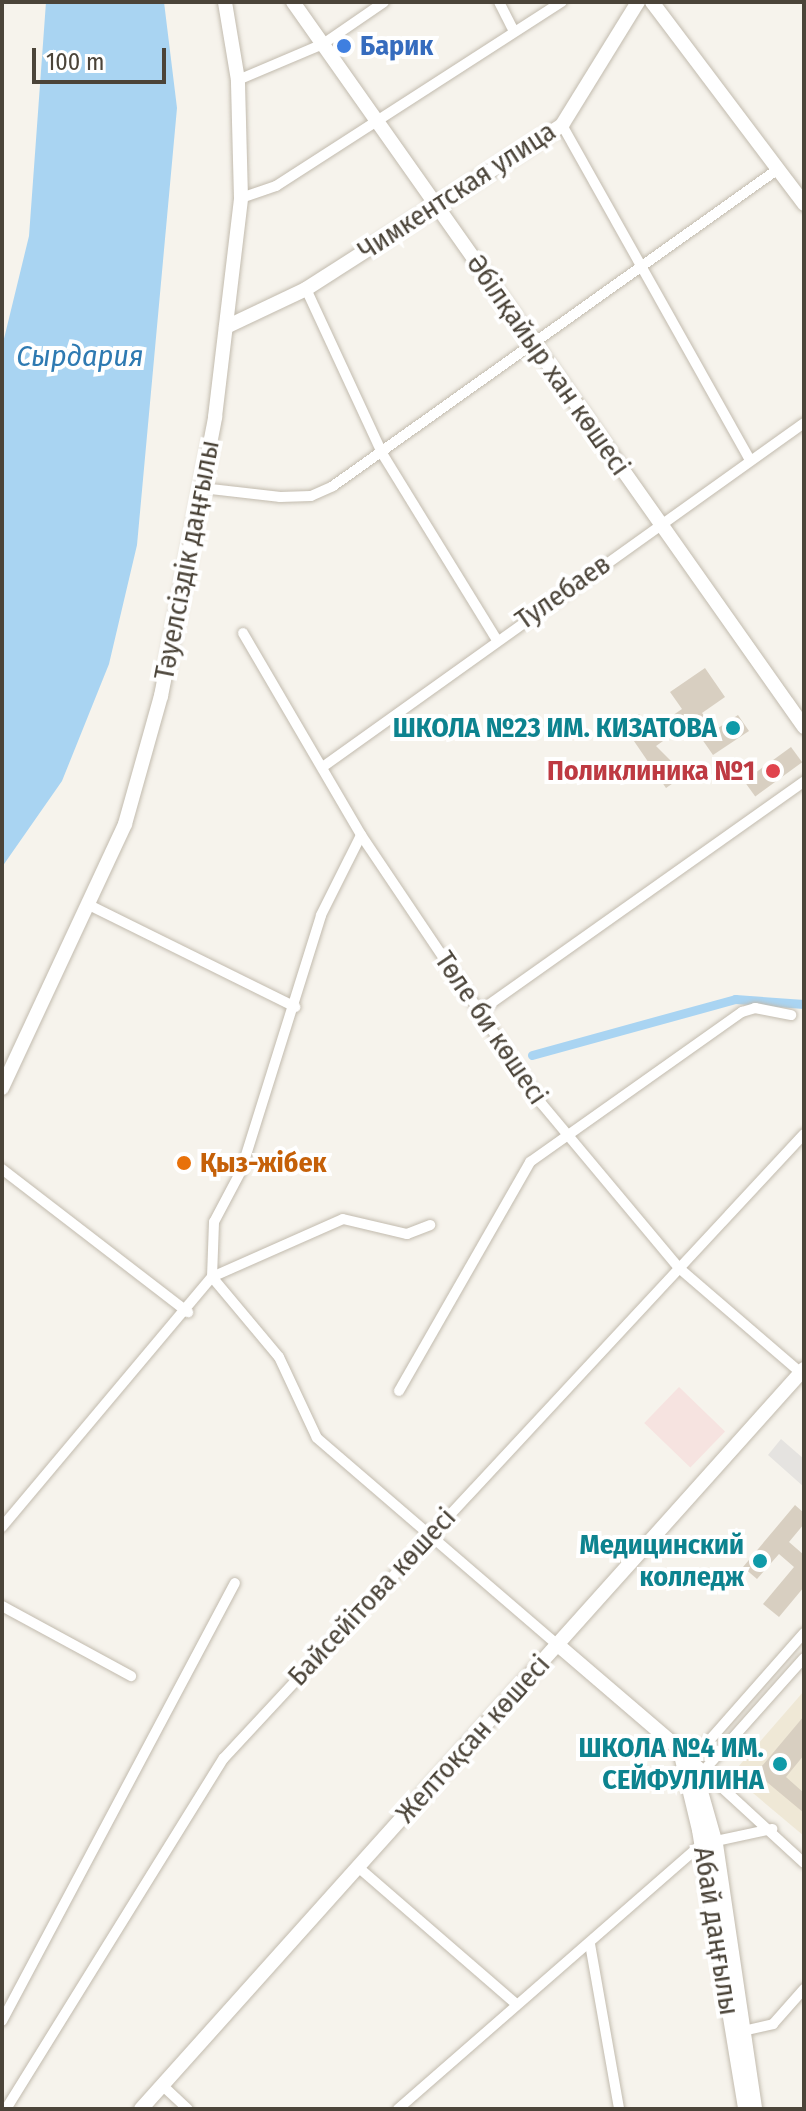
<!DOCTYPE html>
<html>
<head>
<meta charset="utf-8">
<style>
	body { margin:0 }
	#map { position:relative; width:806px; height:2111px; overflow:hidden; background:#f6f3ec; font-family:"Fira Sans Condensed",sans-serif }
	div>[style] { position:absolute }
	.education>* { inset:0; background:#efe8d6 }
	.medical>* { inset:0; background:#f6e3e0; transform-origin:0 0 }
	.parking>* { inset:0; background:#e5e3e0 }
	.water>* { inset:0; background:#a9d4f2 }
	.canal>* { height:9px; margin:-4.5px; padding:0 4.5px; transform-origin:4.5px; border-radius:4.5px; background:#a9d4f2 }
	.building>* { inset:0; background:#d8cfc1; transform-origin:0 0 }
	.roads { filter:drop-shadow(0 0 2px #c2bbae) drop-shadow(0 0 2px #c2bbae) }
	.minor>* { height:10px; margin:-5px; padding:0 5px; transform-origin:5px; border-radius:5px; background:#fff }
	.tertiary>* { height:14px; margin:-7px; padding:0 7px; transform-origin:7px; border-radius:7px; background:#fff }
	.dots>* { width:22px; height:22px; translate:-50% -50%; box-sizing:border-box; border:4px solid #fff; border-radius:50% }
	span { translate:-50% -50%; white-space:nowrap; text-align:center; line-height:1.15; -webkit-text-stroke:8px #fff; paint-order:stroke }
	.shop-label { font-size:28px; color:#366cbe; font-weight:700 }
	.left { translate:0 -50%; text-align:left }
	.street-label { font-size:28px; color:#4b4439 }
	.culture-label { font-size:28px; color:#0d838f; font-weight:700 }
	.right { translate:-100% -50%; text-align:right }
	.health-label { font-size:28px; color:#be3a42; font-weight:700 }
	.food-label { font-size:28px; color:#c56008; font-weight:700 }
	.water-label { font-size:30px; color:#2e7ab2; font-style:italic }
	.frame { position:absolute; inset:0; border:4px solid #4b4439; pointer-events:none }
	.scale { position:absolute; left:32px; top:48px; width:134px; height:36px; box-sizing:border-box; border:4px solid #4b4439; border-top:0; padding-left:10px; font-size:24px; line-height:28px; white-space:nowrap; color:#4b4439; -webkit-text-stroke:6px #fff; paint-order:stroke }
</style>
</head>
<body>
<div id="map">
	<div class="education">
		<i style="clip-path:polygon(804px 1691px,804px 1836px,741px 1783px,738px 1767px)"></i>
	</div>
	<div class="medical">
		<i style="left:679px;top:1387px;width:64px;height:50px;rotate:44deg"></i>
	</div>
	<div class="parking">
		<i style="clip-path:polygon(781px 1439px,804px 1459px,804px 1487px,768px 1455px)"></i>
	</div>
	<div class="water">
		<i style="clip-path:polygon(46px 2px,164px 2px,177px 108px,137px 545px,109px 664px,62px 781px,2px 867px,2px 347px,29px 236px)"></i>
	</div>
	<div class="canal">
		<i style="left:532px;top:1055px;width:211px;rotate:-15.4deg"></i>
		<i style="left:735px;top:999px;width:69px;rotate:4.1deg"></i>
	</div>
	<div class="building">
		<i style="clip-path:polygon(705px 668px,725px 697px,702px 713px,715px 730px,738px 715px,749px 731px,713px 755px,690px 722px,656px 746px,685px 775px,666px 788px,623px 725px,639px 714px,650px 731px,682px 709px,670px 692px)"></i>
		<i style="left:791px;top:747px;width:19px;height:58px;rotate:54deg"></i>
		<i style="clip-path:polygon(795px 1505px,804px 1513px,804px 1524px,789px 1542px,804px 1555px,804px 1587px,779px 1617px,763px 1604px,794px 1567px,779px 1554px,757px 1579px,743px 1567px)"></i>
		<i style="clip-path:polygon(804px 1716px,804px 1755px,786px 1777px,804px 1793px,804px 1813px,756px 1773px)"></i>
	</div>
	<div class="roads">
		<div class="minor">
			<i style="left:499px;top:2px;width:33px;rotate:63deg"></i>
			<i style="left:238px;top:80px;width:92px;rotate:-23deg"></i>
			<i style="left:323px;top:44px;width:74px;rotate:-34.5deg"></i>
			<i style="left:562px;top:125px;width:384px;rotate:60.7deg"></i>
			<i style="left:241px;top:198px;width:37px;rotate:-19deg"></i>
			<i style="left:276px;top:186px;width:340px;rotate:-32.8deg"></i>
			<i style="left:306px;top:289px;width:183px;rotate:65.1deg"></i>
			<i style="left:383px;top:455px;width:216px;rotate:58.4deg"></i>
			<i style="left:202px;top:488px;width:79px;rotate:6.6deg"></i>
			<i style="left:280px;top:497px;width:31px;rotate:-2deg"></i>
			<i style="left:311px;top:496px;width:24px;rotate:-24deg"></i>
			<i style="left:333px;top:486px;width:546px;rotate:-35.46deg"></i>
			<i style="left:243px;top:633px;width:234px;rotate:59.7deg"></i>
			<i style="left:361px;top:835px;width:323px;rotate:56.1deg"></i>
			<i style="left:541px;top:1103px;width:215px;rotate:50.1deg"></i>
			<i style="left:679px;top:1268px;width:161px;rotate:40.7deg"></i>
			<i style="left:324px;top:766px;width:590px;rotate:-35.55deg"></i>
			<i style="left:91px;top:906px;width:228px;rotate:26.3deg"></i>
			<i style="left:480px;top:1011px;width:397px;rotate:-35.3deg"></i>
			<i style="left:2px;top:1169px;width:235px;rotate:37.6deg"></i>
			<i style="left:212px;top:1277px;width:104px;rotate:50.1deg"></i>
			<i style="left:279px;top:1357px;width:89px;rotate:64.9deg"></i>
			<i style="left:317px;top:1438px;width:318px;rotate:40.7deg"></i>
			<i style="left:212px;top:1277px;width:55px;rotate:-87.9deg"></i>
			<i style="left:214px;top:1222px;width:58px;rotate:-62.1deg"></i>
			<i style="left:241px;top:1171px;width:268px;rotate:-72.6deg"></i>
			<i style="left:321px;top:915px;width:89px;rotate:-63.4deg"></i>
			<i style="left:212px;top:1277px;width:143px;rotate:-23.9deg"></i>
			<i style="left:343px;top:1219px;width:66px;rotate:13.2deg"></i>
			<i style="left:407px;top:1234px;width:25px;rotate:-21deg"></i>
			<i style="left:399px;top:1391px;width:264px;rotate:-60.2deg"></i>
			<i style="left:530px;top:1162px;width:260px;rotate:-35.3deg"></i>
			<i style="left:742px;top:1012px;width:14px;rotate:-17deg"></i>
			<i style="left:755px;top:1008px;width:37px;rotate:11deg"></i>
			<i style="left:2px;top:1527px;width:326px;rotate:-50deg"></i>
			<i style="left:2px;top:1606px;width:147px;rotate:28.5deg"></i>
			<i style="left:804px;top:1633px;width:169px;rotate:131.4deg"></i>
			<i style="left:692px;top:1760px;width:152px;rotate:42.6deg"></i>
			<i style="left:706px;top:1768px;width:147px;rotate:-48.3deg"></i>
			<i style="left:358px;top:1867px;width:209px;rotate:40.9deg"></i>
			<i style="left:590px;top:1944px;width:168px;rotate:80deg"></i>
			<i style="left:2px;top:2021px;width:496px;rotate:-62deg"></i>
			<i style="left:743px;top:2031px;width:31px;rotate:-13deg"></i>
			<i style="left:773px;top:2024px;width:47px;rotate:-48.5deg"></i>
			<i style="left:162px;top:2085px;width:35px;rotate:43deg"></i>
			<i style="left:6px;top:2109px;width:413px;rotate:-58.2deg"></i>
			<i style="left:224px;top:1758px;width:852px;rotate:-47.09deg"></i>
			<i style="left:398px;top:2109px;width:403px;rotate:-41.1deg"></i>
			<i style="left:702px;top:1844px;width:72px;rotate:-12.1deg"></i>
		</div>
		<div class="tertiary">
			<i style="left:293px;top:2px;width:887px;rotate:54.82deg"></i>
			<i style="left:652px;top:2px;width:253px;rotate:53deg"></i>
			<i style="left:226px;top:327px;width:89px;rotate:-25.4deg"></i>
			<i style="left:306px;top:289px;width:304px;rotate:-32.6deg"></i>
			<i style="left:562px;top:125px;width:145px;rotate:-58.3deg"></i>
			<i style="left:2px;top:1088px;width:291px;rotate:-65deg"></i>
			<i style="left:125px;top:824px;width:133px;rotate:-74.3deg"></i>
			<i style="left:161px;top:696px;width:284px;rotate:-79deg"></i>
			<i style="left:215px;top:417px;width:221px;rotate:-83.2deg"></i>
			<i style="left:241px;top:198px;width:118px;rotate:-91.5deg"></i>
			<i style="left:238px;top:80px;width:79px;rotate:-99.5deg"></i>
			<i style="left:558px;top:1645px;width:177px;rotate:40.6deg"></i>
			<i style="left:692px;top:1760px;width:87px;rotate:74.1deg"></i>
			<i style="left:716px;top:1844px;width:268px;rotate:81.6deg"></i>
			<i style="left:681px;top:1755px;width:77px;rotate:76.5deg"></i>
			<i style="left:699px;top:1830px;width:283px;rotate:80.6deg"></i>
			<i style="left:141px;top:2109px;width:994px;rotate:-48.14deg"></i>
		</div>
	</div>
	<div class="dots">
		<i style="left:344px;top:46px;background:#3f7fe0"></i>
		<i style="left:733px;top:728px;background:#0f9aa8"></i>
		<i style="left:773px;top:771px;background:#e0444e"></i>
		<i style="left:184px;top:1163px;background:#e8710a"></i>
		<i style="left:760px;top:1561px;background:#0f9aa8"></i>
		<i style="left:780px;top:1764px;background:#0f9aa8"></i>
	</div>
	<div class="shop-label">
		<span class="left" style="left:360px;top:46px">Барик</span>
	</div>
	<div class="street-label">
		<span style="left:457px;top:191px;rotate:-33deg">Чимкентская улица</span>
		<span style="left:548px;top:365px;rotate:55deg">Әбілқайыр хан көшесі</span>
		<span style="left:187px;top:560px;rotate:-79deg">Тәуелсіздік даңғылы</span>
		<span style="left:563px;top:592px;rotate:-35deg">Тулебаев</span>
		<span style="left:491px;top:1028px;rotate:56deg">Төле би көшесі</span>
		<span style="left:372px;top:1597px;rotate:-47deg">Байсейітова көшесі</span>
		<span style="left:473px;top:1739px;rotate:-48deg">Желтоқсан көшесі</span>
		<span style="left:716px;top:1931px;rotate:81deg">Абай даңғылы</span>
	</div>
	<div class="culture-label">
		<span class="right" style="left:717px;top:728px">ШКОЛА №23 ИМ. КИЗАТОВА</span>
		<span class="right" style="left:744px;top:1561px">Медицинский<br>колледж</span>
		<span class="right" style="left:764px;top:1764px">ШКОЛА №4 ИМ.<br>СЕЙФУЛЛИНА</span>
	</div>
	<div class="health-label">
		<span class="right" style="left:755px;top:771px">Поликлиника №1</span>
	</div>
	<div class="food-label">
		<span class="left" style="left:200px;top:1163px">Қыз-жібек</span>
	</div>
	<div class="water-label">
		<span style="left:80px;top:356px">Сырдария</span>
	</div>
	<div class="frame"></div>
	<div class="scale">100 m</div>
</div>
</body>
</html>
